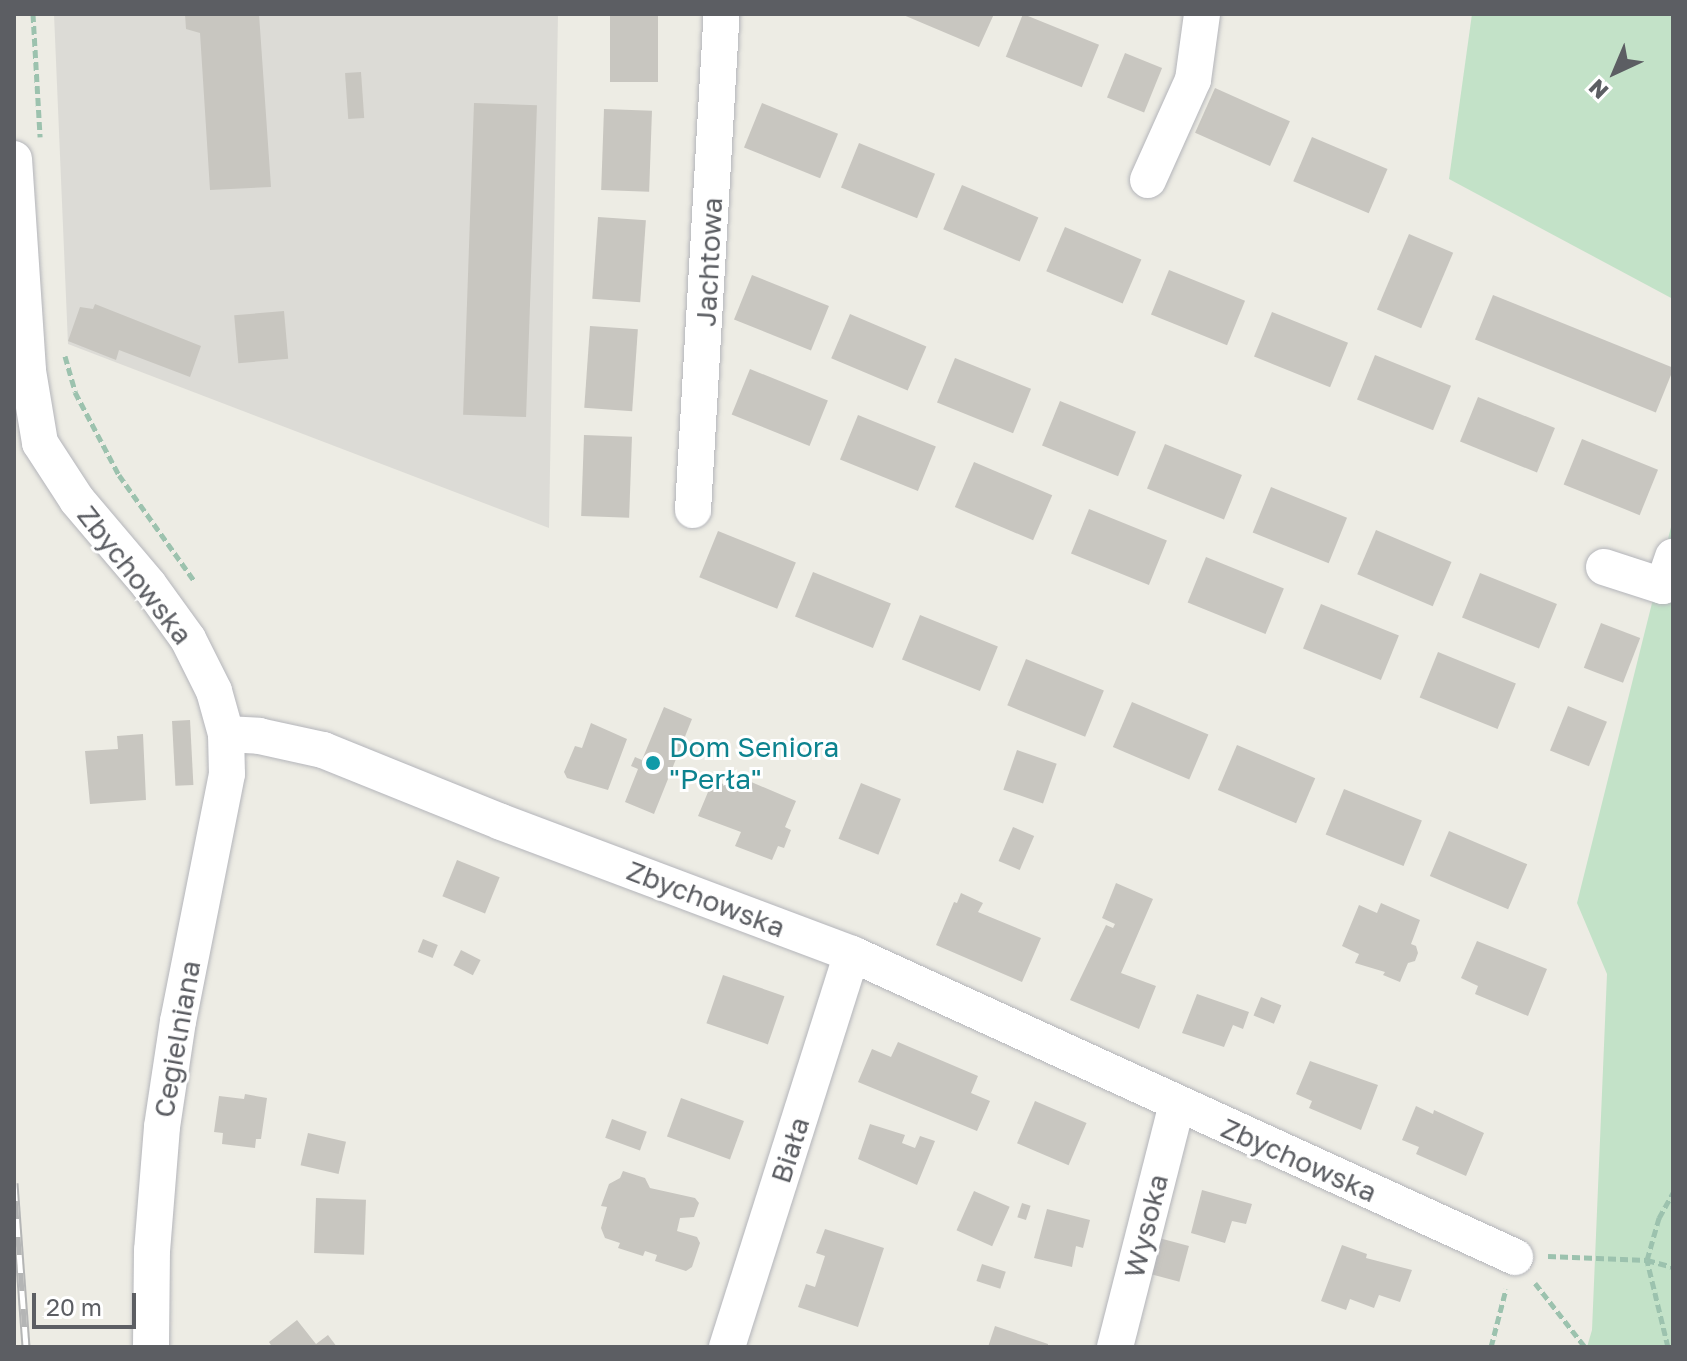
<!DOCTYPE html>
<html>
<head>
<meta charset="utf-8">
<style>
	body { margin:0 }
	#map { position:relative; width:1687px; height:1361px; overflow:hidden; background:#edece4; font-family:"Golos Text",sans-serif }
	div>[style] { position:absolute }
	.industrial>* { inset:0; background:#dcdbd6 }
	.green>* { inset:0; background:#c3e2c8 }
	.building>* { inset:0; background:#c8c6c0; transform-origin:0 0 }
	.path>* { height:5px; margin-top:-2.5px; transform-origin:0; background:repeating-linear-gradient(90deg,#9cc2ae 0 8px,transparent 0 12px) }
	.roads { filter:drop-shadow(0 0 2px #b4b5ba) drop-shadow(0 0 2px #b4b5ba) }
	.minor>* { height:36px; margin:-18px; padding:0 18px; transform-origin:18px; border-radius:18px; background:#fff }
	.rail>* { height:9px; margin-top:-4.5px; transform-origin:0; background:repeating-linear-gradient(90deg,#fff 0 18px,#b4b5b5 0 36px); box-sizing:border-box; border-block:2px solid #b4b5b5 }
	.dots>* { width:22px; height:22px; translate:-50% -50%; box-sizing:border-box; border:4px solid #fff; border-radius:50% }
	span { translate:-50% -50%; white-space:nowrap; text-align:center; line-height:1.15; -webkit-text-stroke:6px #fff; paint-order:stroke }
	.street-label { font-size:28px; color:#5c5e63 }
	.culture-label { font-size:28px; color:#0d838f }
	.left { translate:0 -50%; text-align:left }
	.frame { position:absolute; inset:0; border:16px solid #5c5e63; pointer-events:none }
	.north { position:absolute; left:1575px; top:32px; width:80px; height:80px; -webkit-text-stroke:6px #fff; paint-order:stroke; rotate:224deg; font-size:22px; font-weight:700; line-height:32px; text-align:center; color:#5c5e63 }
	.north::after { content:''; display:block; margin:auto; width:28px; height:36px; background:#5c5e63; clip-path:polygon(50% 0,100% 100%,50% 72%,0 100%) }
	.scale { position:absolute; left:32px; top:1293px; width:104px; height:36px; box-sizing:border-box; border:4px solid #5c5e63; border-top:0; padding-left:10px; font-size:24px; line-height:28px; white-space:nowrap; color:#5c5e63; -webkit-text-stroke:6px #fff; paint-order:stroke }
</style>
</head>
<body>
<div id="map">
	<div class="industrial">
		<i style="clip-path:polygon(54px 14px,558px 14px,549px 528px,68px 344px)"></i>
	</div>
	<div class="green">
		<i style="clip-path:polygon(1472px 14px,1673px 14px,1673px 299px,1449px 179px)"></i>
		<i style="clip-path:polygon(1673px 519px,1673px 1347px,1587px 1347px,1592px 1330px,1607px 974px,1577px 903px)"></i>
	</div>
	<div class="building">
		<i style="clip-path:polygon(185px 14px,259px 14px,271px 187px,210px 190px,200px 33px,186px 29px)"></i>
		<i style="left:610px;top:14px;width:48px;height:68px"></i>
		<i style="clip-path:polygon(901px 14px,994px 14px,979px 47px)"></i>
		<i style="left:1023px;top:14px;width:82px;height:46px;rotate:22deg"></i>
		<i style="left:1125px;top:53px;width:40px;height:48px;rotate:22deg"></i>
		<i style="left:361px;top:72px;width:46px;height:16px;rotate:86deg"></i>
		<i style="left:1215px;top:88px;width:82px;height:49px;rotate:24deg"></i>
		<i style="left:474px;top:103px;width:63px;height:312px;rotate:2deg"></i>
		<i style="left:762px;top:103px;width:82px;height:48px;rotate:22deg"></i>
		<i style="left:604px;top:109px;width:48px;height:81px;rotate:2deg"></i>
		<i style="left:1312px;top:137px;width:82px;height:48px;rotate:23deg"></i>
		<i style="left:859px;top:143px;width:82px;height:48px;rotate:22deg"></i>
		<i style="left:962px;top:185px;width:83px;height:48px;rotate:23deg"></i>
		<i style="left:598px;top:217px;width:48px;height:82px;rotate:4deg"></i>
		<i style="left:1065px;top:227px;width:83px;height:48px;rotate:23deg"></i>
		<i style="left:1409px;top:234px;width:48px;height:82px;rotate:23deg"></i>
		<i style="left:1169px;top:270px;width:82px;height:48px;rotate:22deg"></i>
		<i style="left:752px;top:275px;width:83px;height:48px;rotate:22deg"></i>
		<i style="left:1493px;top:295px;width:195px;height:48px;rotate:22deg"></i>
		<i style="clip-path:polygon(95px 304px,201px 346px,190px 377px,119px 350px,116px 360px,68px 341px,80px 307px,93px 309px)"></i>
		<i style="left:284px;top:311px;width:48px;height:50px;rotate:85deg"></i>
		<i style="left:1272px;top:312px;width:82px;height:48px;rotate:22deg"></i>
		<i style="left:850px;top:314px;width:83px;height:48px;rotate:23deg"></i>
		<i style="left:590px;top:326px;width:48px;height:82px;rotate:4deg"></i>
		<i style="left:1375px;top:355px;width:82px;height:48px;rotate:22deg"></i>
		<i style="left:955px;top:358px;width:82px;height:48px;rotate:22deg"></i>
		<i style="left:750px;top:369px;width:84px;height:49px;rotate:22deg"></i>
		<i style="left:1478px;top:397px;width:83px;height:48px;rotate:22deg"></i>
		<i style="left:1060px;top:401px;width:82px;height:48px;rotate:22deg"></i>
		<i style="left:858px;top:415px;width:84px;height:48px;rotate:22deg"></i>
		<i style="left:584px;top:435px;width:48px;height:81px;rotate:2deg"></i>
		<i style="left:1582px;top:439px;width:82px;height:49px;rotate:22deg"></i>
		<i style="left:1165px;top:444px;width:83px;height:48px;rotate:22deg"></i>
		<i style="left:974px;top:462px;width:85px;height:49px;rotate:23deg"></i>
		<i style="left:1271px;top:487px;width:82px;height:49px;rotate:22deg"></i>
		<i style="left:1089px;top:509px;width:84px;height:48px;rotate:22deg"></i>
		<i style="left:1376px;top:530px;width:82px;height:48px;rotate:23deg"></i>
		<i style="left:718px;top:531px;width:84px;height:50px;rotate:22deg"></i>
		<i style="left:1206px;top:557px;width:84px;height:49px;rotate:22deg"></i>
		<i style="left:813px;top:572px;width:84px;height:48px;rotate:22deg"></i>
		<i style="left:1480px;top:573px;width:83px;height:48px;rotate:22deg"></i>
		<i style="left:1321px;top:604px;width:84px;height:48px;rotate:22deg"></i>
		<i style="left:920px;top:615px;width:84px;height:48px;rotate:22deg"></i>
		<i style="left:1601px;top:623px;width:42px;height:48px;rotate:21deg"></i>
		<i style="left:1438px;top:652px;width:84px;height:49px;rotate:22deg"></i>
		<i style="left:1026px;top:659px;width:84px;height:50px;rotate:22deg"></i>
		<i style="left:1132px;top:702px;width:83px;height:49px;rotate:23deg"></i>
		<i style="left:1568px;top:706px;width:42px;height:48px;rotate:22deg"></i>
		<i style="clip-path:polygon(664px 707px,692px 719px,654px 814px,625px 802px,638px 769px,631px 766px,635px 757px,642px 760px)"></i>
		<i style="left:190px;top:720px;width:65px;height:18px;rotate:87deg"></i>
		<i style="clip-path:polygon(591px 723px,627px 739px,608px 790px,567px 778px,564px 772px,575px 746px,582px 748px)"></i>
		<i style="clip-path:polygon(143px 734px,146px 800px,90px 804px,85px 751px,118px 749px,117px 736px)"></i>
		<i style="left:1237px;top:745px;width:85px;height:49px;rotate:23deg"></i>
		<i style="left:1017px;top:750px;width:42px;height:42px;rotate:19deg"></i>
		<i style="clip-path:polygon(713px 780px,744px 792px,749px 781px,796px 801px,785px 827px,791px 830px,784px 848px,778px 846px,772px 860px,735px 846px,741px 832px,698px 816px)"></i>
		<i style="left:861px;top:783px;width:43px;height:60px;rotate:22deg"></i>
		<i style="left:1344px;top:789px;width:84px;height:49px;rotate:22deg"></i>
		<i style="left:1013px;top:827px;width:23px;height:37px;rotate:23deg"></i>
		<i style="left:1449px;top:831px;width:85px;height:49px;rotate:23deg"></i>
		<i style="left:457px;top:860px;width:46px;height:39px;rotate:22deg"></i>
		<i style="clip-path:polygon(1116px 883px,1153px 899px,1121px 973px,1156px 986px,1139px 1029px,1070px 1000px,1106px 925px,1113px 928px,1115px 924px,1102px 918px)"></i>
		<i style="clip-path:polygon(961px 893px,983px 903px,978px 912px,1041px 938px,1022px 982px,936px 945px,954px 902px,957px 903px)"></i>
		<i style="clip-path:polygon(1381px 903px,1420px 920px,1411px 944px,1416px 946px,1418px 953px,1415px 961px,1408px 963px,1400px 982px,1383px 975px,1385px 972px,1355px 963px,1359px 954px,1342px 946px,1359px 905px,1377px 913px)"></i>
		<i style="left:423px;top:939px;width:16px;height:14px;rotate:22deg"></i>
		<i style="clip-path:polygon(1477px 941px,1547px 969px,1528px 1016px,1475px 994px,1478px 986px,1461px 978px)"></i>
		<i style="left:461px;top:950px;width:22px;height:17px;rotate:27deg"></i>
		<i style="left:723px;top:975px;width:65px;height:51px;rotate:19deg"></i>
		<i style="clip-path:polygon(1197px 994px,1249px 1012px,1243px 1029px,1233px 1025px,1224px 1047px,1182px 1033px)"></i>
		<i style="left:1261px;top:997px;width:22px;height:20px;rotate:22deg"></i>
		<i style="clip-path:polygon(898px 1042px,978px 1076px,971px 1093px,990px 1101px,977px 1131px,858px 1082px,872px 1049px,891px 1057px)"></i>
		<i style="clip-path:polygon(1310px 1061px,1378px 1085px,1361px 1130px,1309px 1108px,1312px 1101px,1296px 1094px)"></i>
		<i style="clip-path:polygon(245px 1094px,267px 1098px,261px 1139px,256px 1139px,255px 1148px,222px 1144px,223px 1133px,214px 1132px,219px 1096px,244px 1099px)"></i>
		<i style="left:681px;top:1098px;width:67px;height:41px;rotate:20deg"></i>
		<i style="left:1035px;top:1101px;width:56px;height:46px;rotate:23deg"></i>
		<i style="clip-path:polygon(1416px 1106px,1433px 1114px,1434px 1110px,1484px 1133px,1466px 1176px,1416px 1154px,1419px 1147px,1402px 1140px)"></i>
		<i style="left:612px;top:1119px;width:37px;height:20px;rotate:20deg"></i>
		<i style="clip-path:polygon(870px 1124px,905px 1135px,902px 1143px,915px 1148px,920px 1136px,935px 1141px,917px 1185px,858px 1159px)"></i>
		<i style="left:308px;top:1133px;width:39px;height:33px;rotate:13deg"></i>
		<i style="clip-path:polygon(623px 1171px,645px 1178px,650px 1188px,695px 1198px,699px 1203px,694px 1217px,680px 1218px,677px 1231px,697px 1237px,700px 1243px,692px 1267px,686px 1271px,655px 1261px,657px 1255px,645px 1251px,643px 1256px,618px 1248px,620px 1243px,605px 1238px,601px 1228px,607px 1207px,601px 1206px,609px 1184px,620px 1178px)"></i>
		<i style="clip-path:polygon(1202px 1190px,1252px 1204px,1246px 1224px,1232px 1221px,1225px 1243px,1191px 1233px)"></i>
		<i style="left:974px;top:1191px;width:39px;height:43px;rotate:24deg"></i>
		<i style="left:316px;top:1198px;width:50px;height:55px;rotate:2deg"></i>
		<i style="left:1022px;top:1203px;width:9px;height:15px;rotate:18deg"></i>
		<i style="clip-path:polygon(1047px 1209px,1090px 1220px,1083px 1248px,1076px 1246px,1072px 1267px,1034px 1258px)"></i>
		<i style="clip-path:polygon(825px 1229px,884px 1248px,858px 1327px,798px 1307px,806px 1284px,815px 1287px,825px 1256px,816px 1253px)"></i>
		<i style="left:1159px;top:1238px;width:31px;height:37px;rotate:15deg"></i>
		<i style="clip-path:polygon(1342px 1245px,1367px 1254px,1366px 1258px,1412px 1270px,1400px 1302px,1379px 1295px,1374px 1308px,1350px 1299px,1346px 1310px,1321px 1301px)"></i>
		<i style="left:982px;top:1264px;width:25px;height:18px;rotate:18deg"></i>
		<i style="clip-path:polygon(297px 1320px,316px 1344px,328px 1335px,337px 1347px,272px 1347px,269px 1342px)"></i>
		<i style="clip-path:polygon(995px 1326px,1048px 1344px,1048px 1347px,988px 1347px)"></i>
	</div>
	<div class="path">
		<i style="left:33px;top:14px;width:123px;rotate:86.7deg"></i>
		<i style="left:65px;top:356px;width:37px;rotate:74deg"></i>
		<i style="left:75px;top:392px;width:94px;rotate:62.1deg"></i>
		<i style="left:119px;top:475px;width:131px;rotate:54.6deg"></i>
		<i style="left:1548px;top:1256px;width:99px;rotate:2.3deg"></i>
		<i style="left:1647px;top:1260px;width:27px;rotate:15deg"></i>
		<i style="left:1535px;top:1283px;width:81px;rotate:52deg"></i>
		<i style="left:1491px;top:1347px;width:60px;rotate:-75.5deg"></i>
		<i style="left:1668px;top:1347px;width:89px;rotate:-103.6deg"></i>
		<i style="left:1647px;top:1260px;width:44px;rotate:-74.1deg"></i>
		<i style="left:1659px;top:1218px;width:29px;rotate:-61deg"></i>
	</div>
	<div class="roads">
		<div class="minor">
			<i style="left:14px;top:159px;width:212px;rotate:86.2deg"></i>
			<i style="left:28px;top:371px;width:73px;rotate:80.5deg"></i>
			<i style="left:40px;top:443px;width:68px;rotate:57deg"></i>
			<i style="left:77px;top:500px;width:111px;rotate:49.7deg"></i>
			<i style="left:149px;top:585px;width:67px;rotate:54.2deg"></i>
			<i style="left:188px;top:639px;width:58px;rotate:63.4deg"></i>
			<i style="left:214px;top:691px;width:45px;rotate:74.4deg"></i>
			<i style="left:226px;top:734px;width:40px;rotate:88.6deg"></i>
			<i style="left:227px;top:774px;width:252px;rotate:101.2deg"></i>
			<i style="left:178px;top:1021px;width:107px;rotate:98.6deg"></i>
			<i style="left:162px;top:1127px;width:123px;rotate:94.6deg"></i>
			<i style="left:152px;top:1250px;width:97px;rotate:90.6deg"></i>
			<i style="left:1148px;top:180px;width:110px;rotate:-65.8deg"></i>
			<i style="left:1193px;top:80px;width:67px;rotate:-82.2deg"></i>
			<i style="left:693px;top:510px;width:497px;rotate:-86.7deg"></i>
			<i style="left:1604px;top:567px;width:62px;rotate:17.9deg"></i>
			<i style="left:1663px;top:586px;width:31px;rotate:-71deg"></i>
			<i style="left:226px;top:734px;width:33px;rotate:3deg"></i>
			<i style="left:259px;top:736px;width:66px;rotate:12.3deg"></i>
			<i style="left:323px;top:750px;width:192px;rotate:22deg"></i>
			<i style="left:501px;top:822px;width:375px;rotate:20.6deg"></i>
			<i style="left:852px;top:954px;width:729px;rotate:24.56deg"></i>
			<i style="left:727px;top:1347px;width:412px;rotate:-72.4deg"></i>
			<i style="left:1115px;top:1347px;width:251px;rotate:-75.7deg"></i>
		</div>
	</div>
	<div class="rail">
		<i style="left:14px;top:1183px;width:164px;rotate:85.8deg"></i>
	</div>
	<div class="dots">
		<i style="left:653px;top:763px;background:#0f9aa8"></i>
	</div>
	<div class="street-label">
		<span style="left:709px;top:262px;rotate:-87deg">Jachtowa</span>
		<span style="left:135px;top:575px;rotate:52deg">Zbychowska</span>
		<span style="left:706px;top:899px;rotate:21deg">Zbychowska</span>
		<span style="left:177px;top:1039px;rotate:-80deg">Cegielniana</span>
		<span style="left:790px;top:1150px;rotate:-72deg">Biała</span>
		<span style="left:1299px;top:1160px;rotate:24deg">Zbychowska</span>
		<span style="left:1146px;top:1226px;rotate:-76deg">Wysoka</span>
	</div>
	<div class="culture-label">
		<span class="left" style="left:669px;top:763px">Dom Seniora<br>"Perła"</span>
	</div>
	<div class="frame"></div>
	<div class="north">N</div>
	<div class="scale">20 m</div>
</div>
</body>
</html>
